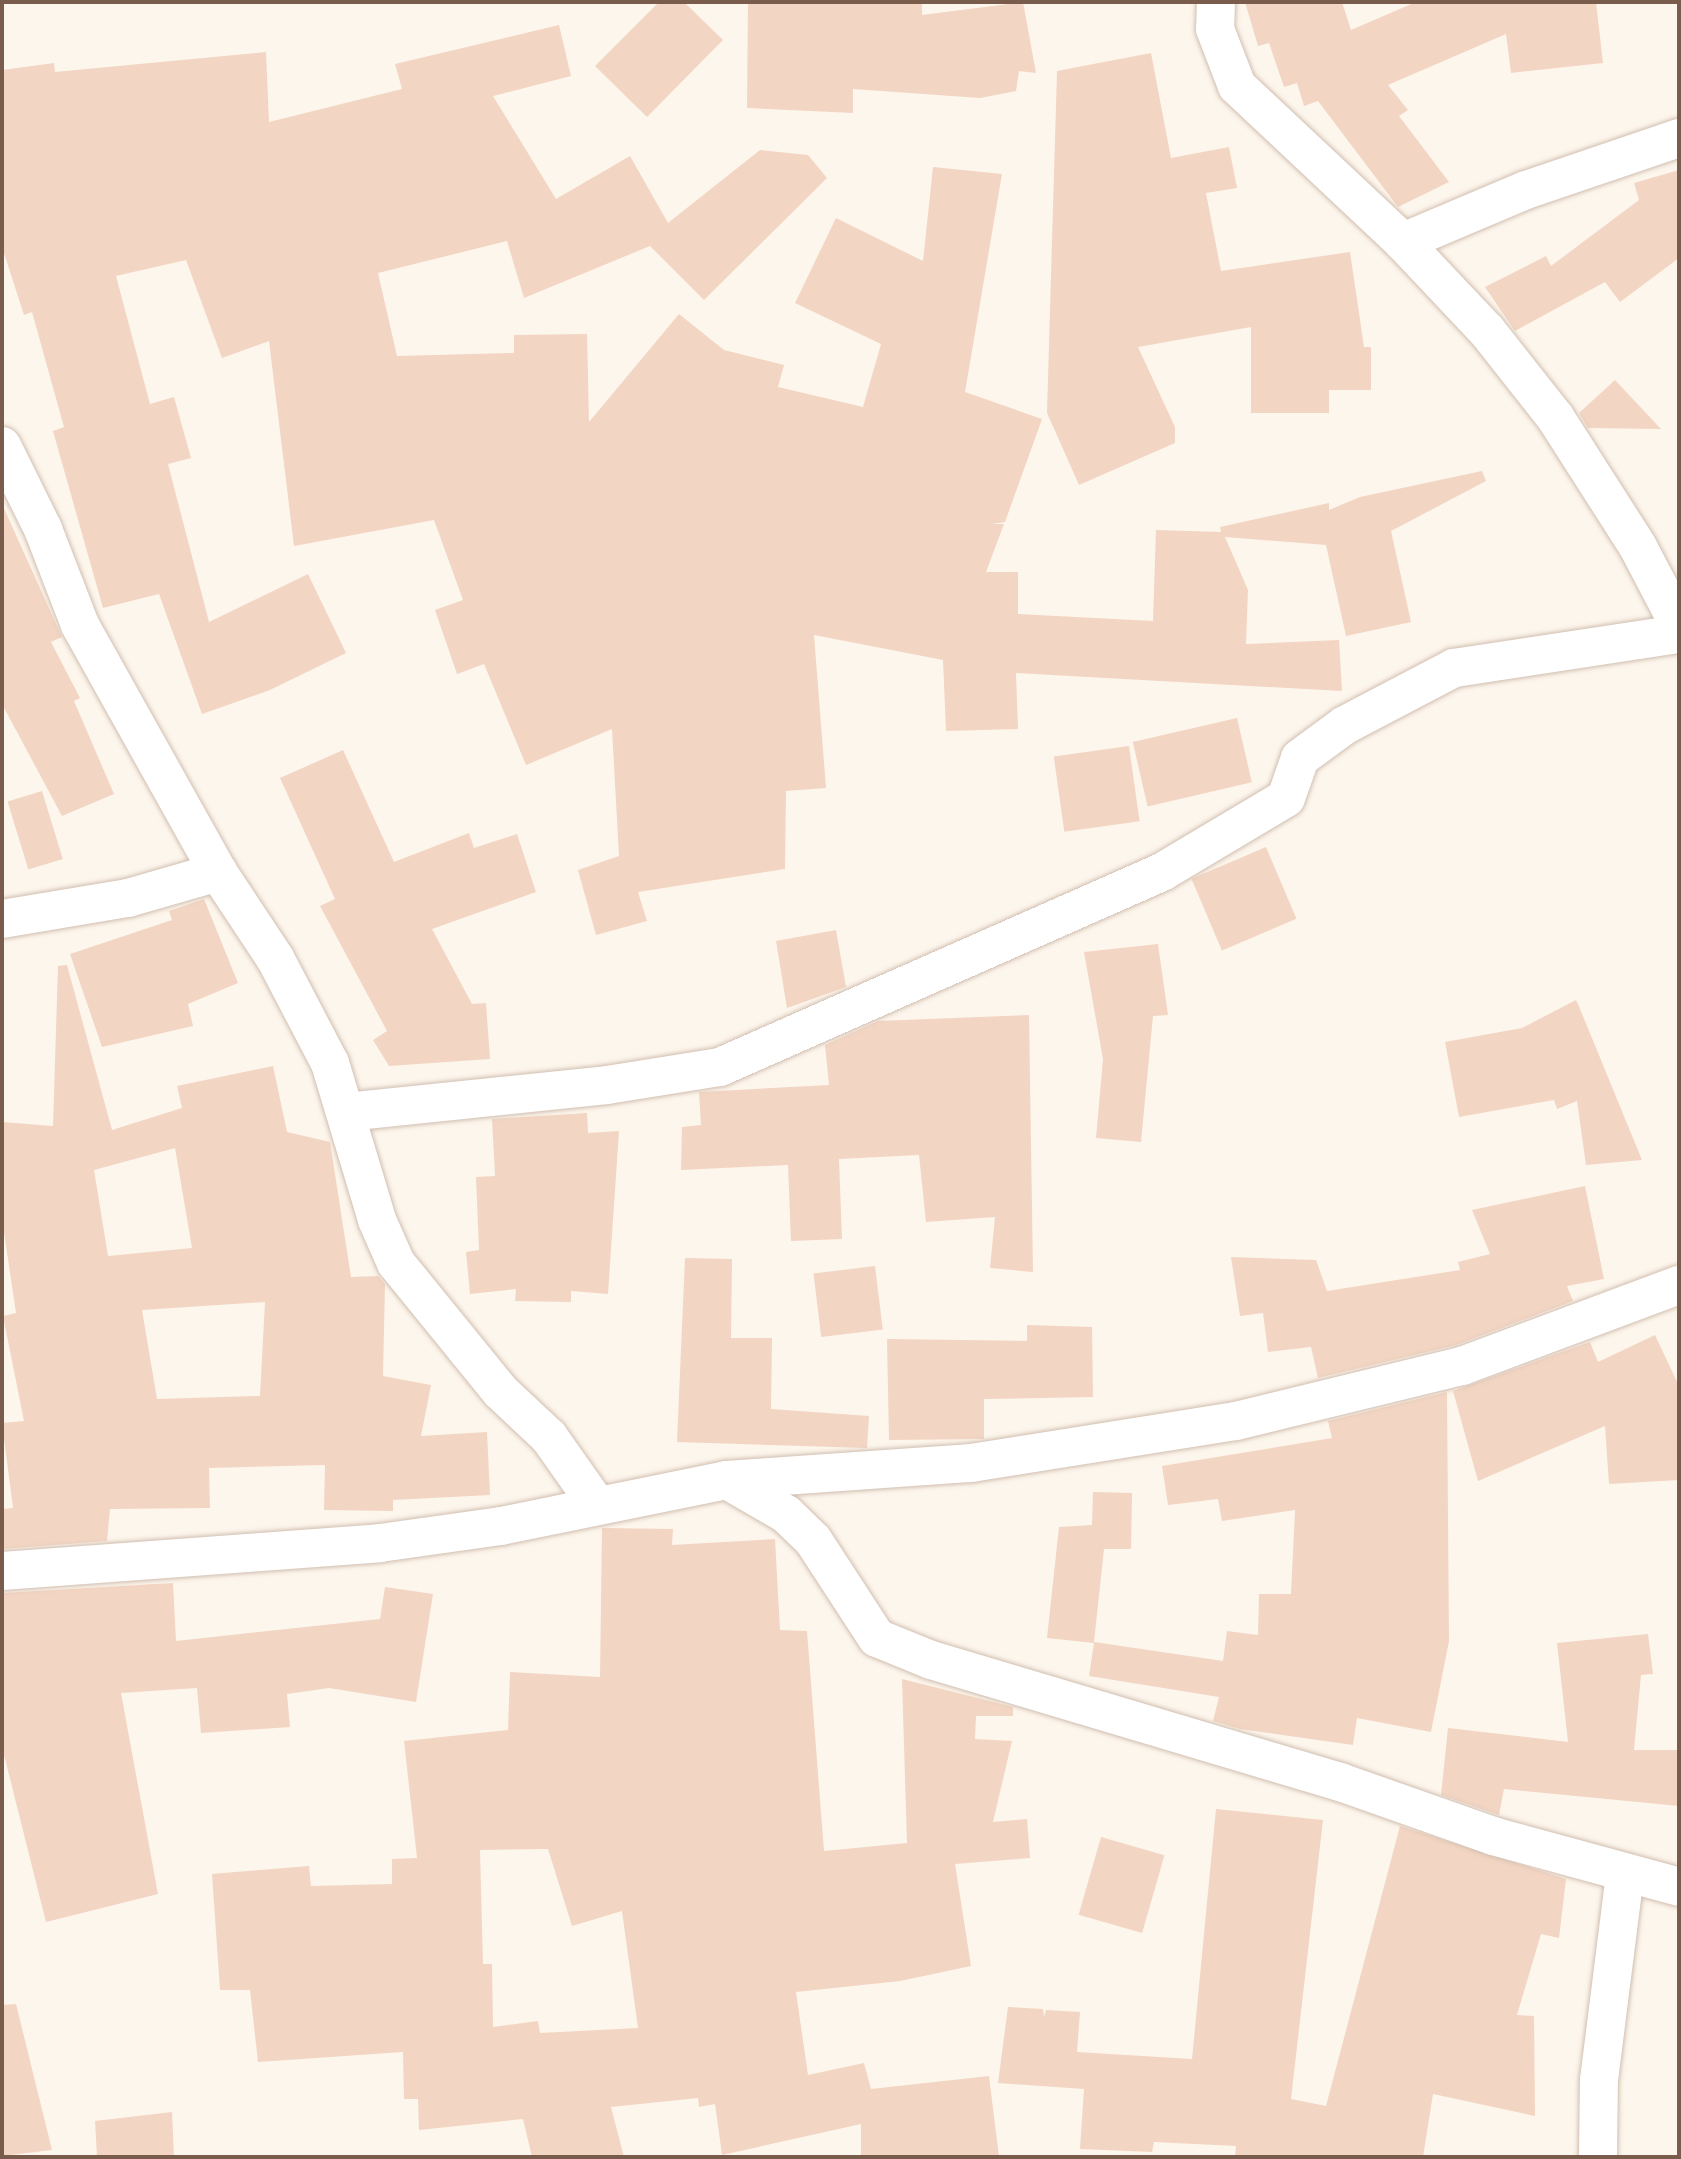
<!DOCTYPE html>
<html>
<head>
<meta charset="utf-8">
<style>
	body { margin:0 }
	#map { position:relative; width:1681px; height:2159px; overflow:hidden; background:#fdf6ec; font-family:Lato,sans-serif }
	div>[style] { position:absolute }
	.building>* { inset:0; background:#f3d5c3; transform-origin:0 0 }
	.roads { filter:drop-shadow(0 0 2px #d1beb0) drop-shadow(0 0 2px #d1beb0) }
	.minor>* { height:38px; margin:-19px; padding:0 19px; transform-origin:19px; border-radius:19px; background:#fff }
	span { translate:-50% -50%; white-space:nowrap; text-align:center; line-height:1.15; -webkit-text-stroke:5px #fffaf3; paint-order:stroke }
	.frame { position:absolute; inset:0; border:4px solid #7a5c4d; pointer-events:none }
</style>
</head>
<body>
<div id="map">
	<div class="building">
		<i style="clip-path:polygon(659px 2px,684px 2px,723px 40px,647px 117px,595px 66px)"></i>
		<i style="clip-path:polygon(748px 2px,922px 2px,922px 15px,1023px 2px,1036px 73px,1019px 71px,1016px 91px,980px 98px,853px 89px,853px 113px,747px 108px)"></i>
		<i style="clip-path:polygon(1245px 2px,1342px 2px,1351px 30px,1416px 2px,1596px 2px,1603px 63px,1511px 73px,1506px 34px,1388px 85px,1408px 110px,1399px 116px,1449px 182px,1398px 207px,1318px 101px,1304px 106px,1297px 83px,1284px 87px,1269px 43px,1258px 46px)"></i>
		<i style="clip-path:polygon(559px 25px,571px 76px,493px 96px,556px 199px,630px 156px,668px 223px,760px 150px,808px 155px,827px 178px,704px 300px,650px 246px,524px 298px,507px 241px,378px 273px,397px 356px,514px 353px,514px 335px,587px 334px,589px 422px,679px 314px,724px 350px,784px 365px,778px 387px,863px 407px,881px 344px,795px 303px,836px 218px,923px 261px,933px 167px,1002px 174px,965px 392px,1042px 419px,1005px 522px,992px 524px,1004px 524px,986px 572px,1018px 572px,1018px 614px,1153px 621px,1156px 530px,1221px 532px,1220px 527px,1329px 503px,1329px 510px,1360px 497px,1482px 471px,1486px 481px,1391px 531px,1411px 622px,1346px 636px,1326px 545px,1225px 537px,1248px 590px,1246px 644px,1339px 640px,1342px 691px,1016px 673px,1018px 729px,946px 731px,943px 660px,814px 635px,826px 788px,786px 791px,785px 869px,638px 892px,647px 921px,596px 935px,578px 870px,619px 856px,612px 729px,526px 765px,484px 664px,457px 674px,435px 610px,463px 600px,434px 520px,294px 546px,269px 341px,222px 358px,186px 260px,116px 276px,150px 404px,174px 397px,191px 458px,168px 464px,209px 622px,308px 574px,346px 653px,270px 690px,202px 714px,159px 594px,103px 608px,53px 431px,64px 427px,32px 312px,24px 315px,2px 247px,2px 70px,54px 63px,55px 72px,266px 52px,269px 122px,402px 89px,395px 64px)"></i>
		<i style="clip-path:polygon(1151px 53px,1171px 158px,1229px 147px,1237px 188px,1206px 193px,1221px 271px,1350px 252px,1364px 347px,1371px 347px,1371px 390px,1329px 390px,1329px 413px,1251px 413px,1251px 327px,1138px 347px,1175px 427px,1175px 443px,1079px 485px,1047px 413px,1057px 71px)"></i>
		<i style="clip-path:polygon(1679px 170px,1679px 258px,1620px 302px,1605px 282px,1515px 331px,1485px 287px,1546px 256px,1551px 266px,1639px 200px,1634px 183px)"></i>
		<i style="clip-path:polygon(1615px 380px,1661px 429px,1588px 428px,1579px 413px)"></i>
		<i style="clip-path:polygon(2px 504px,62px 637px,51px 642px,80px 698px,74px 701px,114px 794px,62px 816px,2px 704px)"></i>
		<i style="left:1237px;top:718px;width:66px;height:107px;rotate:77deg"></i>
		<i style="left:1129px;top:746px;width:76px;height:76px;rotate:82deg"></i>
		<i style="clip-path:polygon(343px 750px,394px 862px,469px 833px,474px 848px,517px 834px,536px 892px,432px 929px,472px 1004px,486px 1003px,490px 1059px,389px 1066px,373px 1040px,387px 1031px,320px 906px,335px 899px,280px 778px)"></i>
		<i style="left:42px;top:791px;width:71px;height:36px;rotate:73deg"></i>
		<i style="left:1266px;top:847px;width:78px;height:81px;rotate:67deg"></i>
		<i style="clip-path:polygon(204px 899px,238px 983px,188px 1004px,193px 1026px,102px 1047px,70px 954px,172px 920px,169px 911px)"></i>
		<i style="clip-path:polygon(836px 930px,846px 987px,787px 1008px,776px 941px)"></i>
		<i style="clip-path:polygon(1158px 944px,1168px 1015px,1153px 1016px,1141px 1142px,1096px 1138px,1103px 1059px,1084px 952px)"></i>
		<i style="clip-path:polygon(evenodd,67px 965px,112px 1130px,182px 1108px,177px 1086px,273px 1066px,287px 1132px,330px 1142px,351px 1277px,378px 1276px,385px 1284px,383px 1376px,431px 1385px,421px 1436px,487px 1432px,490px 1495px,393px 1500px,393px 1511px,324px 1510px,325px 1465px,209px 1468px,210px 1508px,110px 1509px,107px 1541px,2px 1549px,2px 1509px,13px 1508px,2px 1423px,24px 1421px,3px 1316px,16px 1313px,2px 1219px,2px 1122px,53px 1126px,58px 966px,67px 965px,175px 1148px,192px 1248px,108px 1256px,94px 1170px,175px 1148px,67px 965px,265px 1302px,260px 1396px,157px 1399px,142px 1310px,265px 1302px)"></i>
		<i style="clip-path:polygon(1576px 1000px,1578px 1004px,1642px 1160px,1586px 1165px,1577px 1101px,1557px 1109px,1554px 1100px,1459px 1117px,1445px 1042px,1522px 1028px)"></i>
		<i style="clip-path:polygon(1029px 1015px,1033px 1272px,990px 1268px,995px 1217px,926px 1222px,919px 1155px,839px 1159px,842px 1239px,791px 1241px,788px 1165px,681px 1170px,682px 1127px,701px 1125px,699px 1092px,829px 1085px,825px 1045px,878px 1021px)"></i>
		<i style="clip-path:polygon(587px 1113px,588px 1133px,619px 1131px,608px 1294px,571px 1291px,571px 1302px,515px 1301px,516px 1289px,470px 1294px,466px 1252px,479px 1250px,476px 1177px,495px 1176px,492px 1119px)"></i>
		<i style="clip-path:polygon(1585px 1186px,1604px 1279px,1567px 1286px,1573px 1301px,1456px 1345px,1318px 1378px,1311px 1347px,1268px 1352px,1263px 1313px,1240px 1316px,1231px 1257px,1316px 1260px,1327px 1291px,1460px 1270px,1458px 1262px,1490px 1254px,1472px 1210px)"></i>
		<i style="clip-path:polygon(685px 1258px,732px 1259px,731px 1338px,772px 1338px,771px 1409px,869px 1416px,867px 1448px,677px 1442px)"></i>
		<i style="left:875px;top:1266px;width:64px;height:62px;rotate:83deg"></i>
		<i style="clip-path:polygon(1027px 1325px,1092px 1327px,1093px 1397px,984px 1399px,984px 1439px,889px 1440px,887px 1339px,1027px 1341px)"></i>
		<i style="clip-path:polygon(1655px 1335px,1679px 1386px,1679px 1480px,1609px 1484px,1605px 1426px,1478px 1481px,1453px 1391px,1590px 1342px,1598px 1362px)"></i>
		<i style="clip-path:polygon(1447px 1392px,1449px 1641px,1431px 1732px,1357px 1718px,1353px 1745px,1240px 1729px,1213px 1721px,1219px 1697px,1089px 1676px,1094px 1643px,1047px 1638px,1059px 1527px,1092px 1525px,1093px 1492px,1132px 1493px,1131px 1549px,1104px 1549px,1094px 1642px,1223px 1661px,1227px 1631px,1258px 1635px,1259px 1594px,1291px 1594px,1295px 1510px,1222px 1521px,1218px 1499px,1168px 1505px,1162px 1466px,1332px 1438px,1328px 1421px)"></i>
		<i style="clip-path:polygon(evenodd,602px 1528px,673px 1529px,672px 1545px,775px 1539px,780px 1630px,807px 1631px,824px 1851px,907px 1843px,902px 1679px,1013px 1707px,1013px 1716px,976px 1716px,975px 1739px,1012px 1741px,993px 1822px,1027px 1819px,1030px 1858px,955px 1864px,971px 1966px,900px 1981px,796px 1992px,808px 2075px,864px 2063px,871px 2089px,989px 2076px,999px 2157px,861px 2157px,861px 2124px,722px 2155px,715px 2104px,699px 2107px,698px 2098px,611px 2107px,624px 2157px,532px 2157px,523px 2119px,419px 2130px,418px 2099px,404px 2099px,403px 2052px,258px 2062px,250px 1990px,220px 1990px,212px 1874px,309px 1866px,311px 1886px,392px 1884px,392px 1859px,417px 1858px,404px 1741px,508px 1730px,510px 1672px,600px 1677px,602px 1528px,548px 1849px,572px 1926px,622px 1911px,638px 2028px,540px 2033px,538px 2021px,493px 2027px,492px 1964px,483px 1964px,480px 1850px,548px 1849px)"></i>
		<i style="clip-path:polygon(173px 1583px,176px 1641px,380px 1619px,385px 1587px,433px 1594px,416px 1702px,329px 1688px,287px 1694px,290px 1727px,201px 1733px,197px 1688px,121px 1693px,158px 1894px,46px 1922px,2px 1747px,2px 1593px)"></i>
		<i style="clip-path:polygon(1648px 1634px,1653px 1674px,1641px 1675px,1634px 1750px,1679px 1750px,1679px 1806px,1504px 1789px,1499px 1815px,1441px 1795px,1448px 1728px,1568px 1742px,1557px 1643px)"></i>
		<i style="clip-path:polygon(1216px 1809px,1323px 1820px,1291px 2099px,1326px 2106px,1400px 1826px,1566px 1879px,1559px 1938px,1541px 1934px,1517px 2015px,1534px 2016px,1535px 2116px,1433px 2094px,1423px 2157px,1235px 2157px,1236px 2146px,1154px 2142px,1152px 2152px,1080px 2149px,1084px 2089px,998px 2083px,1008px 2007px,1043px 2009px,1044px 2017px,1046px 2010px,1080px 2012px,1077px 2052px,1192px 2059px)"></i>
		<i style="left:1101px;top:1837px;width:66px;height:81px;rotate:16deg"></i>
		<i style="clip-path:polygon(16px 2004px,52px 2150px,2px 2156px,2px 2005px)"></i>
		<i style="clip-path:polygon(172px 2112px,174px 2157px,97px 2157px,95px 2121px)"></i>
	</div>
	<div class="roads">
		<div class="minor">
			<i style="left:1216px;top:2px;width:27px;rotate:92deg"></i>
			<i style="left:1215px;top:29px;width:61px;rotate:68.9deg"></i>
			<i style="left:1237px;top:86px;width:228px;rotate:43.2deg"></i>
			<i style="left:1403px;top:242px;width:122px;rotate:46.7deg"></i>
			<i style="left:1487px;top:331px;width:110px;rotate:51.7deg"></i>
			<i style="left:1555px;top:417px;width:154px;rotate:57.4deg"></i>
			<i style="left:1638px;top:547px;width:88px;rotate:62.3deg"></i>
			<i style="left:1403px;top:242px;width:134px;rotate:-22.9deg"></i>
			<i style="left:1526px;top:190px;width:162px;rotate:-18.8deg"></i>
			<i style="left:2px;top:446px;width:93px;rotate:63.7deg"></i>
			<i style="left:43px;top:529px;width:103px;rotate:68.9deg"></i>
			<i style="left:80px;top:625px;width:283px;rotate:60.8deg"></i>
			<i style="left:218px;top:872px;width:103px;rotate:56.5deg"></i>
			<i style="left:275px;top:958px;width:119px;rotate:62.4deg"></i>
			<i style="left:330px;top:1063px;width:164px;rotate:73.3deg"></i>
			<i style="left:377px;top:1220px;width:47px;rotate:66.2deg"></i>
			<i style="left:396px;top:1263px;width:166px;rotate:50.9deg"></i>
			<i style="left:501px;top:1392px;width:66px;rotate:43.2deg"></i>
			<i style="left:549px;top:1437px;width:83px;rotate:54.8deg"></i>
			<i style="left:2px;top:919px;width:128px;rotate:-9.5deg"></i>
			<i style="left:128px;top:898px;width:94px;rotate:-16.1deg"></i>
			<i style="left:346px;top:1112px;width:262px;rotate:-5.9deg"></i>
			<i style="left:607px;top:1085px;width:114px;rotate:-9.1deg"></i>
			<i style="left:720px;top:1067px;width:483px;rotate:-23.8deg"></i>
			<i style="left:1162px;top:872px;width:144px;rotate:-30.8deg"></i>
			<i style="left:1286px;top:798px;width:42px;rotate:-70.7deg"></i>
			<i style="left:1300px;top:758px;width:56px;rotate:-36.3deg"></i>
			<i style="left:1345px;top:725px;width:123px;rotate:-27.6deg"></i>
			<i style="left:1454px;top:668px;width:228px;rotate:-8.6deg"></i>
			<i style="left:727px;top:1480px;width:245px;rotate:-4deg"></i>
			<i style="left:971px;top:1463px;width:268px;rotate:-9deg"></i>
			<i style="left:1236px;top:1421px;width:233px;rotate:-13.7deg"></i>
			<i style="left:1462px;top:1366px;width:232px;rotate:-20.5deg"></i>
			<i style="left:2px;top:1571px;width:379px;rotate:-4.2deg"></i>
			<i style="left:380px;top:1543px;width:122px;rotate:-8deg"></i>
			<i style="left:501px;top:1526px;width:231px;rotate:-11.5deg"></i>
			<i style="left:727px;top:1480px;width:68px;rotate:30deg"></i>
			<i style="left:786px;top:1514px;width:37px;rotate:44deg"></i>
			<i style="left:813px;top:1540px;width:117px;rotate:56.9deg"></i>
			<i style="left:877px;top:1638px;width:58px;rotate:22.2deg"></i>
			<i style="left:931px;top:1660px;width:427px;rotate:16.6deg"></i>
			<i style="left:1340px;top:1782px;width:162px;rotate:19.4deg"></i>
			<i style="left:1493px;top:1836px;width:193px;rotate:15.3deg"></i>
			<i style="left:1598px;top:2157px;width:77px;rotate:-89.3deg"></i>
			<i style="left:1599px;top:2080px;width:207px;rotate:-82.8deg"></i>
		</div>
	</div>
	<div class="frame"></div>
</div>
</body>
</html>
